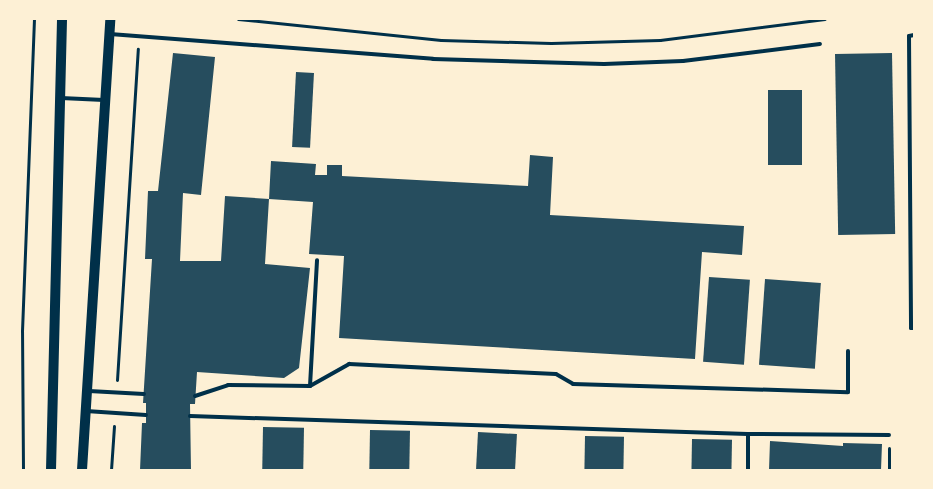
<!DOCTYPE html>
<html>
<head>
<meta charset="utf-8">
<style>
	body { margin:0 }
	#map { position:relative; width:933px; height:489px; overflow:hidden; background:#fdf0d5; font-family:Poppins,sans-serif }
	div>[style] { position:absolute }
	.building>* { inset:0; background:#264d5e; transform-origin:0 0 }
	.path>* { height:3px; margin:-1.5px; padding:0 1.5px; transform-origin:1.5px; border-radius:1.5px; background:#003049 }
	.service>* { height:4px; margin:-2px; padding:0 2px; transform-origin:2px; border-radius:2px; background:#003049 }
	.secondary>* { height:10px; margin:-5px; padding:0 5px; transform-origin:5px; border-radius:5px; background:#003049 }
	span { translate:-50% -50%; white-space:nowrap; text-align:center; line-height:1.15; -webkit-text-stroke:4px #fdf0d5; paint-order:stroke }
	.frame { position:absolute; inset:0; border:20px solid #fdf0d5; pointer-events:none }
</style>
</head>
<body>
<div id="map">
	<div class="building">
		<i style="clip-path:polygon(173px 53px,215px 57px,201px 195px,183px 193px,180px 261px,221px 261px,225px 196px,269px 199px,265px 264px,310px 268px,299px 368px,284px 378px,197px 372px,195px 404px,190px 404px,191px 470px,140px 470px,142px 423px,146px 423px,146px 403px,143px 403px,152px 259px,145px 259px,148px 191px,158px 191px)"></i>
		<i style="left:892px;top:53px;width:181px;height:57px;rotate:89deg"></i>
		<i style="left:296px;top:72px;width:18px;height:75px;rotate:3deg"></i>
		<i style="left:768px;top:90px;width:34px;height:75px"></i>
		<i style="clip-path:polygon(530px 155px,553px 157px,550px 215px,744px 226px,742px 255px,702px 252px,695px 359px,339px 338px,344px 256px,309px 254px,313px 202px,269px 199px,271px 161px,316px 164px,315px 175px,327px 175px,327px 165px,342px 165px,342px 176px,528px 186px)"></i>
		<i style="left:709px;top:277px;width:41px;height:85px;rotate:4deg"></i>
		<i style="left:765px;top:279px;width:56px;height:86px;rotate:4deg"></i>
		<i style="left:263px;top:427px;width:41px;height:43px;rotate:1deg"></i>
		<i style="left:370px;top:430px;width:40px;height:40px;rotate:1deg"></i>
		<i style="left:478px;top:432px;width:39px;height:38px;rotate:3deg"></i>
		<i style="left:585px;top:436px;width:39px;height:34px;rotate:1deg"></i>
		<i style="left:692px;top:439px;width:40px;height:31px;rotate:1deg"></i>
		<i style="clip-path:polygon(770px 441px,843px 446px,843px 443px,882px 444px,881px 470px,769px 470px)"></i>
	</div>
	<div class="path">
		<i style="left:238px;top:19px;width:204px;rotate:5.9deg"></i>
		<i style="left:441px;top:40px;width:110px;rotate:1.6deg"></i>
		<i style="left:551px;top:43px;width:109px;rotate:-1.6deg"></i>
		<i style="left:660px;top:40px;width:166px;rotate:-7.3deg"></i>
		<i style="left:117px;top:380px;width:332px;rotate:-86.4deg"></i>
		<i style="left:889px;top:448px;width:22px;rotate:90deg"></i>
		<i style="left:23px;top:470px;width:139px;rotate:-90.4deg"></i>
		<i style="left:22px;top:331px;width:312px;rotate:-87.8deg"></i>
		<i style="left:111px;top:470px;width:44px;rotate:-86.1deg"></i>
	</div>
	<div class="service">
		<i style="left:110px;top:34px;width:324px;rotate:4.4deg"></i>
		<i style="left:433px;top:59px;width:171px;rotate:1.7deg"></i>
		<i style="left:604px;top:64px;width:79px;rotate:-2.2deg"></i>
		<i style="left:683px;top:61px;width:138px;rotate:-7.1deg"></i>
		<i style="left:914px;top:35px;width:5px;rotate:169deg"></i>
		<i style="left:909px;top:36px;width:292px;rotate:89.6deg"></i>
		<i style="left:911px;top:328px;width:3px"></i>
		<i style="left:61px;top:98px;width:43px;rotate:2.7deg"></i>
		<i style="left:310px;top:386px;width:126px;rotate:-86.8deg"></i>
		<i style="left:89px;top:391px;width:55px;rotate:3.1deg"></i>
		<i style="left:195px;top:396px;width:35px;rotate:-18deg"></i>
		<i style="left:228px;top:385px;width:82px;rotate:0.7deg"></i>
		<i style="left:310px;top:386px;width:45px;rotate:-29.4deg"></i>
		<i style="left:349px;top:364px;width:207px;rotate:2.8deg"></i>
		<i style="left:556px;top:374px;width:20px;rotate:30deg"></i>
		<i style="left:573px;top:384px;width:275px;rotate:1.7deg"></i>
		<i style="left:848px;top:392px;width:41px;rotate:-90deg"></i>
		<i style="left:86px;top:411px;width:60px;rotate:3.8deg"></i>
		<i style="left:190px;top:416px;width:558px;rotate:1.85deg"></i>
		<i style="left:748px;top:434px;width:36px;rotate:90deg"></i>
		<i style="left:748px;top:434px;width:141px;rotate:0.4deg"></i>
	</div>
	<div class="secondary">
		<i style="left:51px;top:470px;width:451px;rotate:-88.6deg"></i>
		<i style="left:82px;top:470px;width:452px;rotate:-86.4deg"></i>
	</div>
	<div class="frame"></div>
</div>
</body>
</html>
